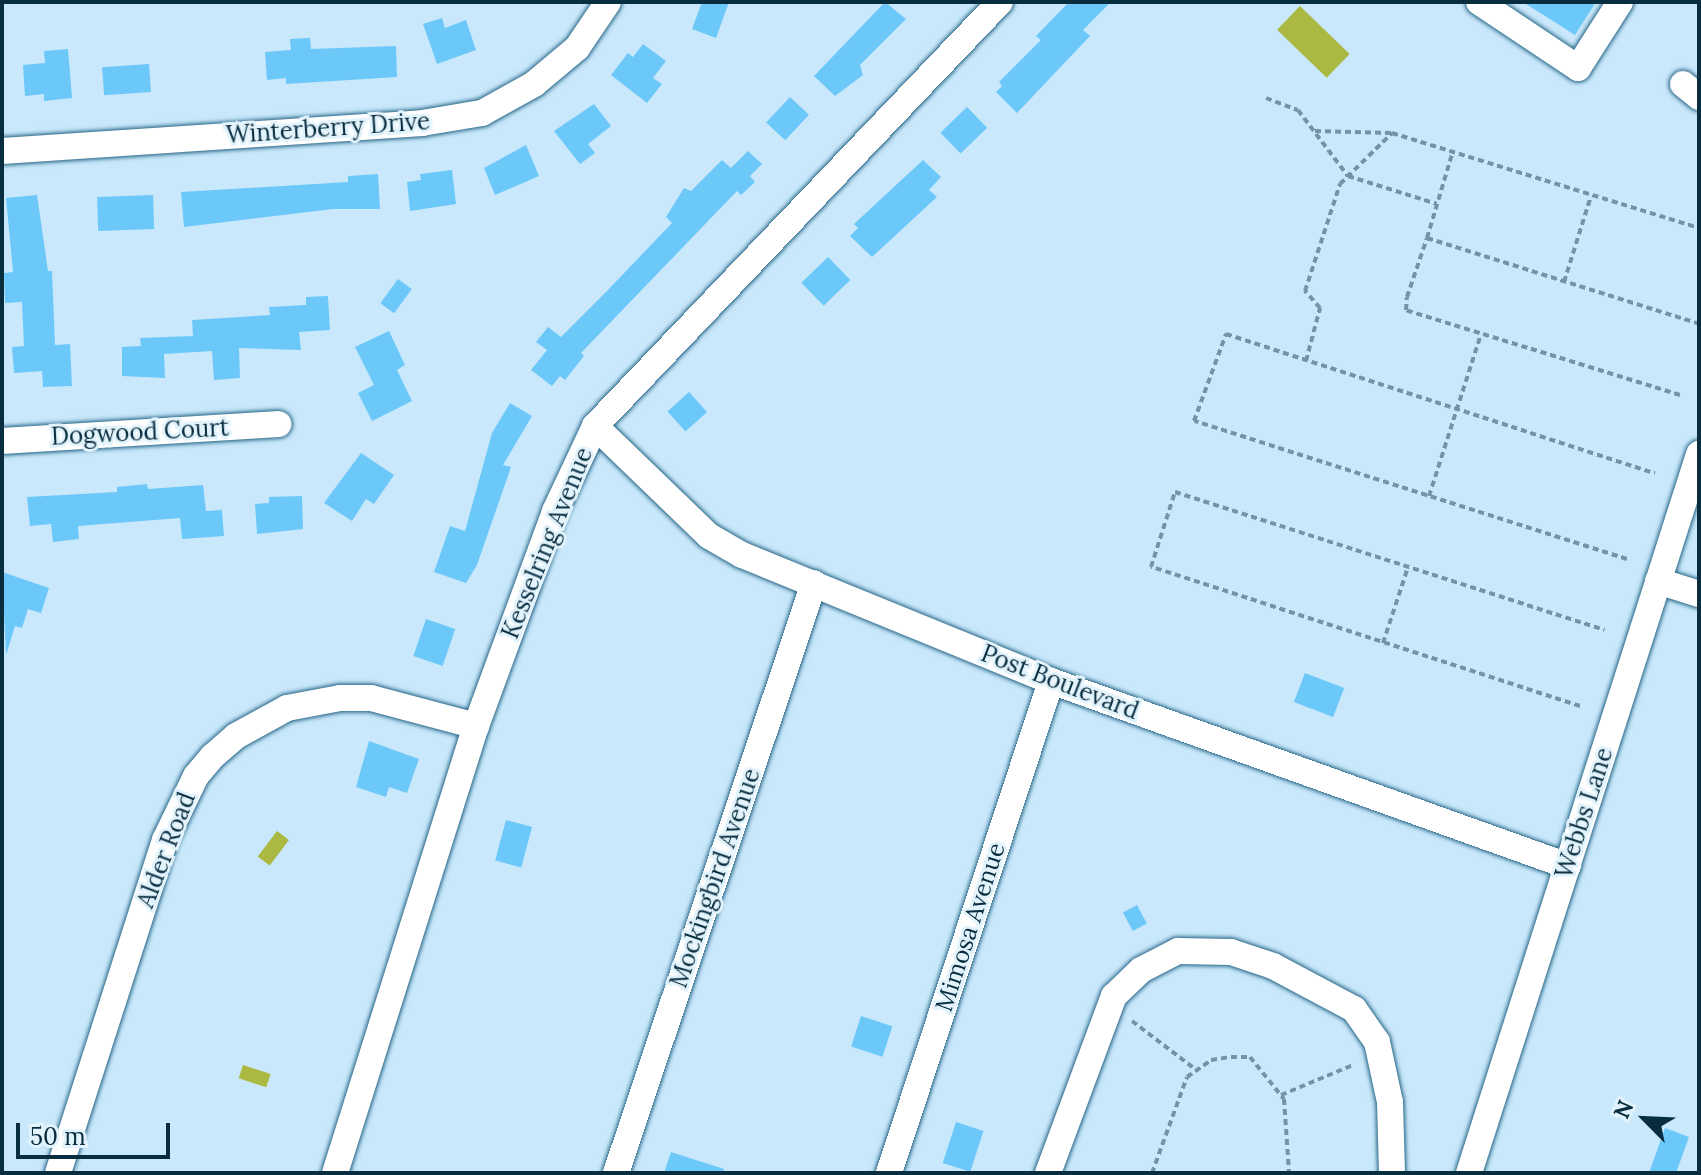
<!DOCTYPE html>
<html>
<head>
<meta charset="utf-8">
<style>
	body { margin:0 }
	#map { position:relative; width:1701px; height:1175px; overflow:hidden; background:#c9e8fb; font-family:Lora,serif }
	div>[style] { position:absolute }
	.water>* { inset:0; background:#abb842; transform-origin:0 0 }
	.building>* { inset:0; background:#6dc8fa; transform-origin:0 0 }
	.path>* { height:4px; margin-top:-2px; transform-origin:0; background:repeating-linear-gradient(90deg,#7394a7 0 6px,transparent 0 10px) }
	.roads { filter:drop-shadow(0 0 2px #266687) drop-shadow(0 0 2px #266687) }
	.minor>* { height:26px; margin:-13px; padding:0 13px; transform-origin:13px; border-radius:13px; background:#fff }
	span { translate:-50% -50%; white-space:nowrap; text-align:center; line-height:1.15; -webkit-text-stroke:6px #e3f3fc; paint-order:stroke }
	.street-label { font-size:24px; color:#082d3f }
	.frame { position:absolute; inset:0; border:4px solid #082d3f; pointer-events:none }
	.north { position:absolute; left:1605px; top:1079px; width:80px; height:80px; -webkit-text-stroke:6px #e3f3fc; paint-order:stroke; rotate:294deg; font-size:22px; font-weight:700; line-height:32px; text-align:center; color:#082d3f }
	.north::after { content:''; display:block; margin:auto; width:28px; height:36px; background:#082d3f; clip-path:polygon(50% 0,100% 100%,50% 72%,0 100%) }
	.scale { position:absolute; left:16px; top:1123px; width:154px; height:36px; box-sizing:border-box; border:4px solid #082d3f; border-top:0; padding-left:10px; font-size:24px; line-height:28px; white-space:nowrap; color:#082d3f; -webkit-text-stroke:6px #e3f3fc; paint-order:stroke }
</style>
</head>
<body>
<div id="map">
	<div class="water">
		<i style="left:1300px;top:6px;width:69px;height:33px;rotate:44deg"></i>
		<i style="left:277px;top:831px;width:15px;height:32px;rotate:37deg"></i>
		<i style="left:243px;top:1065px;width:29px;height:14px;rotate:18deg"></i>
	</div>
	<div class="building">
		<i style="clip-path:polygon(702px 2px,729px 2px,716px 38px,692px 29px)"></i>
		<i style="clip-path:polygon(885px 2px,906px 19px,860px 65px,863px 75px,835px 96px,814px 76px)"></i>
		<i style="clip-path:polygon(1069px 2px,1111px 2px,1083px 30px,1090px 36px,1017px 113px,996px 92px,1002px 86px,999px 82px,1041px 40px,1036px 36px)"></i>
		<i style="clip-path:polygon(1523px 2px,1596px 2px,1575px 35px)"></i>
		<i style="clip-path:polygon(442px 18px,445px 28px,466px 20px,476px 50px,437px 64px,423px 24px)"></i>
		<i style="clip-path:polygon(310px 38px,311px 49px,396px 46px,397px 77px,286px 84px,286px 78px,267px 80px,265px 52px,291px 50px,290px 39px)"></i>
		<i style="clip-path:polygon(643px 44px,666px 61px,653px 78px,662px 84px,647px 103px,611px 75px,628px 53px,633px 57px)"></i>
		<i style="clip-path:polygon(68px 49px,72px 98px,44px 101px,44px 94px,25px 96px,23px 65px,45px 63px,44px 51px)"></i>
		<i style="left:149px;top:64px;width:28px;height:47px;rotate:86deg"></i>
		<i style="left:790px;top:97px;width:26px;height:35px;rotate:43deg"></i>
		<i style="clip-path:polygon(594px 104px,611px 126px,588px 144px,595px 153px,580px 164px,554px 131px)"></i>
		<i style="left:967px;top:107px;width:29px;height:37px;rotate:46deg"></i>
		<i style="clip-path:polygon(526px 145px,539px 176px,495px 195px,484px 168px)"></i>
		<i style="clip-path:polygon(748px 151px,762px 164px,750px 176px,755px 182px,741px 195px,737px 191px,581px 353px,584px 356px,565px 380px,560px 376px,552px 386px,531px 370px,547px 350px,536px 342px,548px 327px,561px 337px,606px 292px,672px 223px,666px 217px,684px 188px,691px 191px,722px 160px,731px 168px)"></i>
		<i style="clip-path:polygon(923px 160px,941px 177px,929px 190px,937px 197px,872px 257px,850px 236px,858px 228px,854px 224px)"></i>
		<i style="clip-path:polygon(452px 170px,456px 204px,410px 211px,407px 182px,421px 180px,420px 174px)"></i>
		<i style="clip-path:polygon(378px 174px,380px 209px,333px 209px,184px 227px,181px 192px,348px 182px,348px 176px)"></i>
		<i style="clip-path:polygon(37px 195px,48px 271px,52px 271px,55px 345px,70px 344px,72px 386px,43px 387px,42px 371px,14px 373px,12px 347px,24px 346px,22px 302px,5px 303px,4px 273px,13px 272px,6px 198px)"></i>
		<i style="left:153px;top:195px;width:34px;height:56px;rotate:88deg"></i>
		<i style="left:828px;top:257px;width:32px;height:37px;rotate:46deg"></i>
		<i style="left:398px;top:279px;width:17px;height:30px;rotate:36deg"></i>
		<i style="clip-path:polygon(328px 296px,330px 330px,299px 332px,301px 350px,239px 348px,240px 378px,214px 380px,212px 351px,164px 354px,165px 378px,122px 376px,122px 347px,141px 346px,140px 338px,193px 336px,192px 320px,270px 315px,269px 307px,306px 305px,306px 297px)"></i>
		<i style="clip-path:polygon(389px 331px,405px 365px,397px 370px,412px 401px,372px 421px,358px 393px,374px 385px,355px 347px)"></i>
		<i style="left:689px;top:392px;width:27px;height:29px;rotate:48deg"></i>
		<i style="clip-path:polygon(510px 403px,532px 416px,503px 465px,511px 467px,477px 565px,466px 583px,434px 572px,450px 526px,465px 531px,492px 433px)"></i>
		<i style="clip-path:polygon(361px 453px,394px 475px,374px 504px,366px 499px,352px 521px,324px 503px)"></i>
		<i style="clip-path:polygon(147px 484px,148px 489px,203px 485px,206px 511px,222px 510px,224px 536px,182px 539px,180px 518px,78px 526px,79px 539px,53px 542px,51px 524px,30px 526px,27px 497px,117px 492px,117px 487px)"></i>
		<i style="clip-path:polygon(302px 496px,303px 529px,257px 534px,255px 504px,269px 503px,269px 497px)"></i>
		<i style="clip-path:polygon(2px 572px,49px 588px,41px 613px,28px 609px,22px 628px,15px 626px,6px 655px)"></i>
		<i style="left:426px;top:619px;width:31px;height:39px;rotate:19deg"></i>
		<i style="left:1305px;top:673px;width:42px;height:31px;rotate:21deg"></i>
		<i style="clip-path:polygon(369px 741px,419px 759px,407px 793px,389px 787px,386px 797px,356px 787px)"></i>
		<i style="left:506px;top:820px;width:27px;height:42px;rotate:15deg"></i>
		<i style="left:1137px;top:905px;width:21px;height:16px;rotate:62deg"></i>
		<i style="left:861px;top:1016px;width:33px;height:32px;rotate:18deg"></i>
		<i style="left:956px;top:1122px;width:29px;height:43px;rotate:18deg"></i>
		<i style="clip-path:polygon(1665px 1128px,1689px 1137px,1676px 1173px,1649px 1173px)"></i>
		<i style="clip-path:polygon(671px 1152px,724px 1169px,724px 1173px,664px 1173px)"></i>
	</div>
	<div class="path">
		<i style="left:1266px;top:98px;width:34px;rotate:21deg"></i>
		<i style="left:1298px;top:110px;width:83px;rotate:52.9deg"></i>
		<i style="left:1348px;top:176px;width:93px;rotate:17.5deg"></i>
		<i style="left:1315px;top:131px;width:77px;rotate:1.5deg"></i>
		<i style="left:1427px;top:238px;width:91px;rotate:-73.4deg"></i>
		<i style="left:1564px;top:282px;width:90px;rotate:-72.6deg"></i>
		<i style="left:1306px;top:361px;width:55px;rotate:-75.2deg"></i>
		<i style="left:1320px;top:308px;width:23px;rotate:-131deg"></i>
		<i style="left:1305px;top:291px;width:113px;rotate:-71.9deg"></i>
		<i style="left:1340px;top:184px;width:73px;rotate:-44.4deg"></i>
		<i style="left:1392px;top:133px;width:321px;rotate:17.2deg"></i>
		<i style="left:1680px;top:395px;width:287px;rotate:-162.8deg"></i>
		<i style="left:1406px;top:310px;width:13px;rotate:-86deg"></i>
		<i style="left:1407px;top:297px;width:62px;rotate:-71.3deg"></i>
		<i style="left:1427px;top:238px;width:285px;rotate:17.5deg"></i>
		<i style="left:1429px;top:496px;width:170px;rotate:-72.2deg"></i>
		<i style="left:1627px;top:559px;width:454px;rotate:-162.3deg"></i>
		<i style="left:1194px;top:421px;width:93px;rotate:-69.8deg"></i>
		<i style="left:1226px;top:334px;width:451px;rotate:18deg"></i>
		<i style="left:1383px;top:643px;width:80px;rotate:-71.8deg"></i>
		<i style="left:1580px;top:706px;width:451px;rotate:-162deg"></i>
		<i style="left:1151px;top:567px;width:79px;rotate:-72.3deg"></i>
		<i style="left:1175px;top:492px;width:451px;rotate:17.8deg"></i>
		<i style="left:1132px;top:1021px;width:79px;rotate:37.3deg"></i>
		<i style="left:1281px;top:1095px;width:78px;rotate:-22.6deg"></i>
		<i style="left:1152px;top:1173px;width:102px;rotate:-70deg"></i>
		<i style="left:1187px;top:1077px;width:29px;rotate:-35deg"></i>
		<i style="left:1211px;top:1060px;width:20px;rotate:-9deg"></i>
		<i style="left:1231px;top:1057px;width:19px"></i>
		<i style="left:1250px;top:1057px;width:54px;rotate:51deg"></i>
		<i style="left:1284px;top:1099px;width:74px;rotate:86.1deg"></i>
	</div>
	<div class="roads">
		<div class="minor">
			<i style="left:1479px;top:2px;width:119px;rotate:33.7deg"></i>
			<i style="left:1578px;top:68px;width:78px;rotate:-57.5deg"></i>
			<i style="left:1683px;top:84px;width:21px;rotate:39deg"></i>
			<i style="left:2px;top:151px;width:421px;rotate:-3.8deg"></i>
			<i style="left:422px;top:123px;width:61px;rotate:-9.5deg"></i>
			<i style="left:482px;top:113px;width:60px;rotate:-29.1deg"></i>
			<i style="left:534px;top:84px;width:56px;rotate:-39.9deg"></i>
			<i style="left:577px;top:48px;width:55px;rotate:-56deg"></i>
			<i style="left:595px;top:426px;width:158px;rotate:44deg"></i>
			<i style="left:709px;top:536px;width:38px;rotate:30deg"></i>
			<i style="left:742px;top:555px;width:334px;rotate:22.2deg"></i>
			<i style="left:1051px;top:681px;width:549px;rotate:19.69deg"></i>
			<i style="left:2px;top:441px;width:277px;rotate:-3.5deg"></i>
			<i style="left:1658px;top:581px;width:43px;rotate:17.6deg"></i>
			<i style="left:58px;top:1173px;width:350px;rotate:-72.2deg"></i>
			<i style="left:165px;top:840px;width:71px;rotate:-64.2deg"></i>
			<i style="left:196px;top:776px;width:26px;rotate:-50deg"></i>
			<i style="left:213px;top:756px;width:30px;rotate:-41deg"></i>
			<i style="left:236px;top:736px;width:58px;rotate:-28.8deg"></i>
			<i style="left:287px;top:708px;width:54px;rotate:-10.7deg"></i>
			<i style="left:340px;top:698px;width:31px"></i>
			<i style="left:371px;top:698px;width:109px;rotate:14.9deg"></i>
			<i style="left:335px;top:1173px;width:469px;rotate:-72.5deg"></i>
			<i style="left:476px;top:726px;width:229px;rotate:-69.8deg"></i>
			<i style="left:555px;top:511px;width:94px;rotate:-64.8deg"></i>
			<i style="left:595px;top:426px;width:586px;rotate:-46.31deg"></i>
			<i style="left:616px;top:1173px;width:622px;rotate:-71.45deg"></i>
			<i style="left:889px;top:1173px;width:518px;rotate:-71.77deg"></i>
			<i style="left:1048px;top:1173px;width:189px;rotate:-69.6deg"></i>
			<i style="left:1114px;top:996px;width:37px;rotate:-44deg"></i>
			<i style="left:1141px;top:970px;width:42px;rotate:-27.2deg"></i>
			<i style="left:1178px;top:951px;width:53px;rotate:1.1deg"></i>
			<i style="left:1231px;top:952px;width:44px;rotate:18.4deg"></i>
			<i style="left:1273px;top:966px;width:92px;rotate:28deg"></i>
			<i style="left:1354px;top:1009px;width:40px;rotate:55.1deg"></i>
			<i style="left:1377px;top:1042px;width:61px;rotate:77.8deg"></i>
			<i style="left:1390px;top:1102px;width:71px;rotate:88.4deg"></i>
			<i style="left:1469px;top:1173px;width:755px;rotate:-72.26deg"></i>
		</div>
	</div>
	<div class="street-label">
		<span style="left:328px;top:128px;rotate:-4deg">Winterberry Drive</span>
		<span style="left:140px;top:432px;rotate:-3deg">Dogwood Court</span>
		<span style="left:547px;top:543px;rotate:-68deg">Kesselring Avenue</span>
		<span style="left:1060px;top:682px;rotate:21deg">Post Boulevard</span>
		<span style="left:1584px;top:813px;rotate:-72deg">Webbs Lane</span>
		<span style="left:166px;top:850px;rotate:-69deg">Alder Road</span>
		<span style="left:715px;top:878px;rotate:-71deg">Mockingbird Avenue</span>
		<span style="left:970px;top:927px;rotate:-72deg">Mimosa Avenue</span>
	</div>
	<div class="frame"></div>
	<div class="north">N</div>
	<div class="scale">50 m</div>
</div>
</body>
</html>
